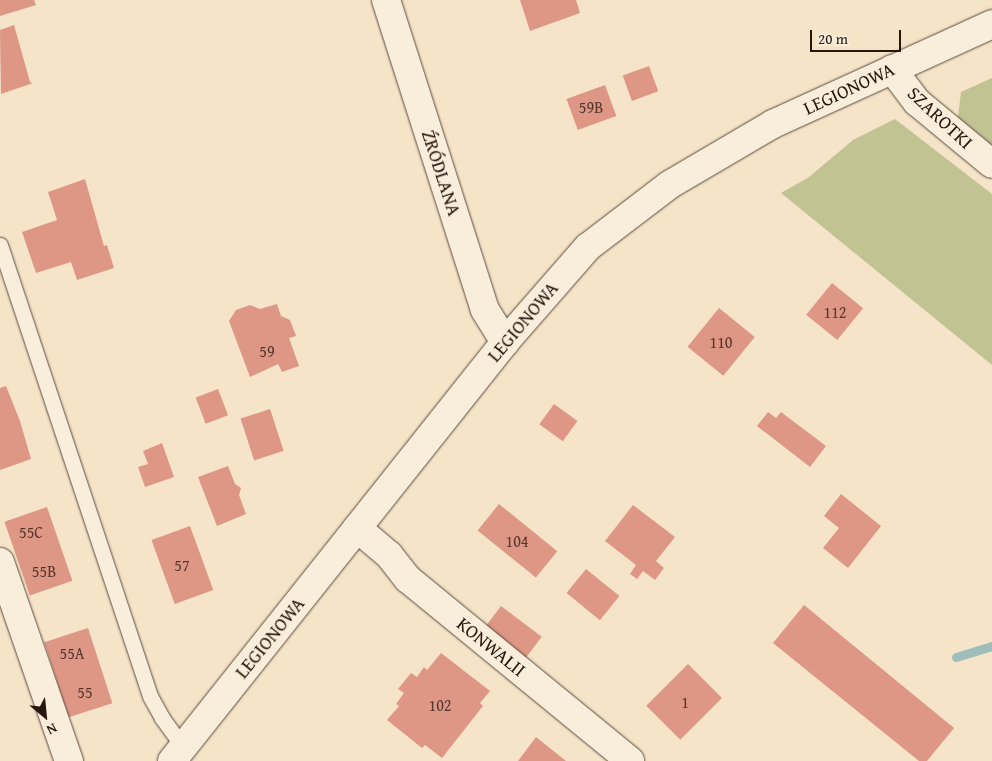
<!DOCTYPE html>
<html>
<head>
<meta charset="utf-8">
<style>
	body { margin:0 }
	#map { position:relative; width:992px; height:761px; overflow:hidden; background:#f6e4c9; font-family:"Gentium Book Plus",serif }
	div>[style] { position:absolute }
	.green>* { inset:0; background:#c1c393 }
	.stream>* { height:9px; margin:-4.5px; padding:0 4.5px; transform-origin:4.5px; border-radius:4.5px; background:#9ebebc }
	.building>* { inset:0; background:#de9785; transform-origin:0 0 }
	.roads { filter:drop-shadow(0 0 1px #5a4a3d) drop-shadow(0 0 1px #5a4a3d) }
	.lane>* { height:15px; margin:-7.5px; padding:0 7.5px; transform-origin:7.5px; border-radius:7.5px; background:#f9eddc }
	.street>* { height:28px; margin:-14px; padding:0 14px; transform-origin:14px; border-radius:14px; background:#f9eddc }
	.secondary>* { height:28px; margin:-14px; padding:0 14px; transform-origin:14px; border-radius:14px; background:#f9eddc }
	span { translate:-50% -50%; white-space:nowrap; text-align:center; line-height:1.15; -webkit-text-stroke:5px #f9eddc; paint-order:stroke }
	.number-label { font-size:16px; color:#54362c }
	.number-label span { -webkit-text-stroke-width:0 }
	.street-label { font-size:19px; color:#26160e }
	.north { position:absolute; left:20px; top:691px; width:50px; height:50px; -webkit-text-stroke:4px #f9eddc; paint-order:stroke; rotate:152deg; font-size:14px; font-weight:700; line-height:20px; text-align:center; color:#26160e }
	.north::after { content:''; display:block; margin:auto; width:18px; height:22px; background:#26160e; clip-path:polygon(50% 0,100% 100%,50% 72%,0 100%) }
	.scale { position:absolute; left:810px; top:30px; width:91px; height:22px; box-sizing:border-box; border:2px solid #26160e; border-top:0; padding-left:6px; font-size:15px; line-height:18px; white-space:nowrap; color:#26160e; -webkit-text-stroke:4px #f9eddc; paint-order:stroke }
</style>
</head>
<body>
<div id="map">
	<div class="green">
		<i style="clip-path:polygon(992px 78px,992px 145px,958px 117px,961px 92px)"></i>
		<i style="clip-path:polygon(895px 119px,992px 194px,992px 365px,781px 193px,809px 177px,853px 140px)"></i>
	</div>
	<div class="stream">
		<i style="left:956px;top:657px;width:38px;rotate:-17deg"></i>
	</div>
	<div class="building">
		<i style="clip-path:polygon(0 0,34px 0,36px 5px,0 16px)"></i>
		<i style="clip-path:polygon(520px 0,576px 0,580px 13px,530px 31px)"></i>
		<i style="clip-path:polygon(14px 25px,30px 82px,33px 83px,1px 94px,0 30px)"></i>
		<i style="left:649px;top:66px;width:27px;height:28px;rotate:70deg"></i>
		<i style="left:605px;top:85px;width:33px;height:41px;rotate:70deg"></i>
		<i style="clip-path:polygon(85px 179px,104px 246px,107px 245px,114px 268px,77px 280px,71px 262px,36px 273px,22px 232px,57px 220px,48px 192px)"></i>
		<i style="left:832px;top:283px;width:40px;height:41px;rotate:39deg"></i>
		<i style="clip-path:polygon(277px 304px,281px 316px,290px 320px,296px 336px,289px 338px,299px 366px,282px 372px,278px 364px,250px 377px,229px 321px,236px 310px,250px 305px,260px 309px)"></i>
		<i style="left:719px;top:308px;width:46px;height:50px;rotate:39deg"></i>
		<i style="clip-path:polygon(6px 386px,20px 421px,31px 459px,0 470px,0 388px)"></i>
		<i style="left:218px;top:389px;width:28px;height:24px;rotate:69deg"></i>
		<i style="left:554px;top:404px;width:29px;height:25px;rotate:36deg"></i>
		<i style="left:270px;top:409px;width:44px;height:31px;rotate:72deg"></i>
		<i style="clip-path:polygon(768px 412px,776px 418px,781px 412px,826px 446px,810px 467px,757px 426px)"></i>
		<i style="clip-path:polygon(162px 443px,174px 477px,145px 487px,138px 467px,148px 464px,143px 451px)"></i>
		<i style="clip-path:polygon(228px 466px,235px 484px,241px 488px,239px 495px,246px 514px,217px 526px,198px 477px)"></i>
		<i style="clip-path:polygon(841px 494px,881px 526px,848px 568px,823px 548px,839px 528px,824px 516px)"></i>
		<i style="left:499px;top:504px;width:75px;height:34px;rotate:39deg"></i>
		<i style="clip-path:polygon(633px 505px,675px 537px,656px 561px,664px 568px,655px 580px,643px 571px,637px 579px,630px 574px,636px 565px,605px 541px)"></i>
		<i style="left:47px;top:507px;width:78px;height:45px;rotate:71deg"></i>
		<i style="left:190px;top:526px;width:68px;height:41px;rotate:70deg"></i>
		<i style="left:586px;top:569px;width:43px;height:31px;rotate:39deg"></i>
		<i style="clip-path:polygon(804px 605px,954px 728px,927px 761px,919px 761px,773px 643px)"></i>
		<i style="left:501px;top:606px;width:51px;height:28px;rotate:37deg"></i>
		<i style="left:88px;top:628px;width:79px;height:46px;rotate:72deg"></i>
		<i style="clip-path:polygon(441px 653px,490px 691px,480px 703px,483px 706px,442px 758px,425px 745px,422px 748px,387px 720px,399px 706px,396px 704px,404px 693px,398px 689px,411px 673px,417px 677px,424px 667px,427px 670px)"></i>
		<i style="left:688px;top:664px;width:48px;height:59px;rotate:45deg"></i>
		<i style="clip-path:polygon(536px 737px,566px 761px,518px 761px)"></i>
	</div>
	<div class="roads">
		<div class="lane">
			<i style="left:0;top:245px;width:475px;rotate:71.6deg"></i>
			<i style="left:150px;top:696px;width:25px;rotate:61deg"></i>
			<i style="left:162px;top:718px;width:36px;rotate:54deg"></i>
		</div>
		<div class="street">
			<i style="left:386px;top:0;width:325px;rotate:72.3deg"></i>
			<i style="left:485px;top:310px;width:38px;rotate:58deg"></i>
			<i style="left:892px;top:69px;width:41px;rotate:52.9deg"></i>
			<i style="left:917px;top:102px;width:97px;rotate:39.6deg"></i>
			<i style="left:357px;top:528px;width:42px;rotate:40.2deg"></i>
			<i style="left:389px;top:555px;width:31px;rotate:52deg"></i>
			<i style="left:408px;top:579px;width:287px;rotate:39.3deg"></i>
			<i style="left:0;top:562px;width:211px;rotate:70.9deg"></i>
		</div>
		<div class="secondary">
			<i style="left:172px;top:761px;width:535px;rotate:-51.52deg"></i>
			<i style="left:505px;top:342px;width:126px;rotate:-48.9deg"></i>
			<i style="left:588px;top:247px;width:102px;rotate:-37.4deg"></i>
			<i style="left:669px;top:185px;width:121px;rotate:-30.4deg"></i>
			<i style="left:773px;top:124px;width:241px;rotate:-24.5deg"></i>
		</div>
	</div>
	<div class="number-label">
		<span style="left:591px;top:107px">59B</span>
		<span style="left:835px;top:312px">112</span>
		<span style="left:721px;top:342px">110</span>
		<span style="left:267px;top:351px">59</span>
		<span style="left:31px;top:532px">55C</span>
		<span style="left:517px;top:541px">104</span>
		<span style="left:182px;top:565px">57</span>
		<span style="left:44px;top:571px">55B</span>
		<span style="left:72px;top:653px">55A</span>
		<span style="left:85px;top:692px">55</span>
		<span style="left:685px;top:702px">1</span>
		<span style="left:440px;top:705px">102</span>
	</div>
	<div class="street-label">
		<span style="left:849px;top:89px;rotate:-25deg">LEGIONOWA</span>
		<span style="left:940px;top:118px;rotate:43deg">SZAROTKI</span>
		<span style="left:441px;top:173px;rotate:72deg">ŹRÓDLANA</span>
		<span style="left:523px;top:322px;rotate:-50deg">LEGIONOWA</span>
		<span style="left:270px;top:638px;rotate:-51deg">LEGIONOWA</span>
		<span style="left:491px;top:647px;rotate:39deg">KONWALII</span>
	</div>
	<div class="north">N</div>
	<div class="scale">20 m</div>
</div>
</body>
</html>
